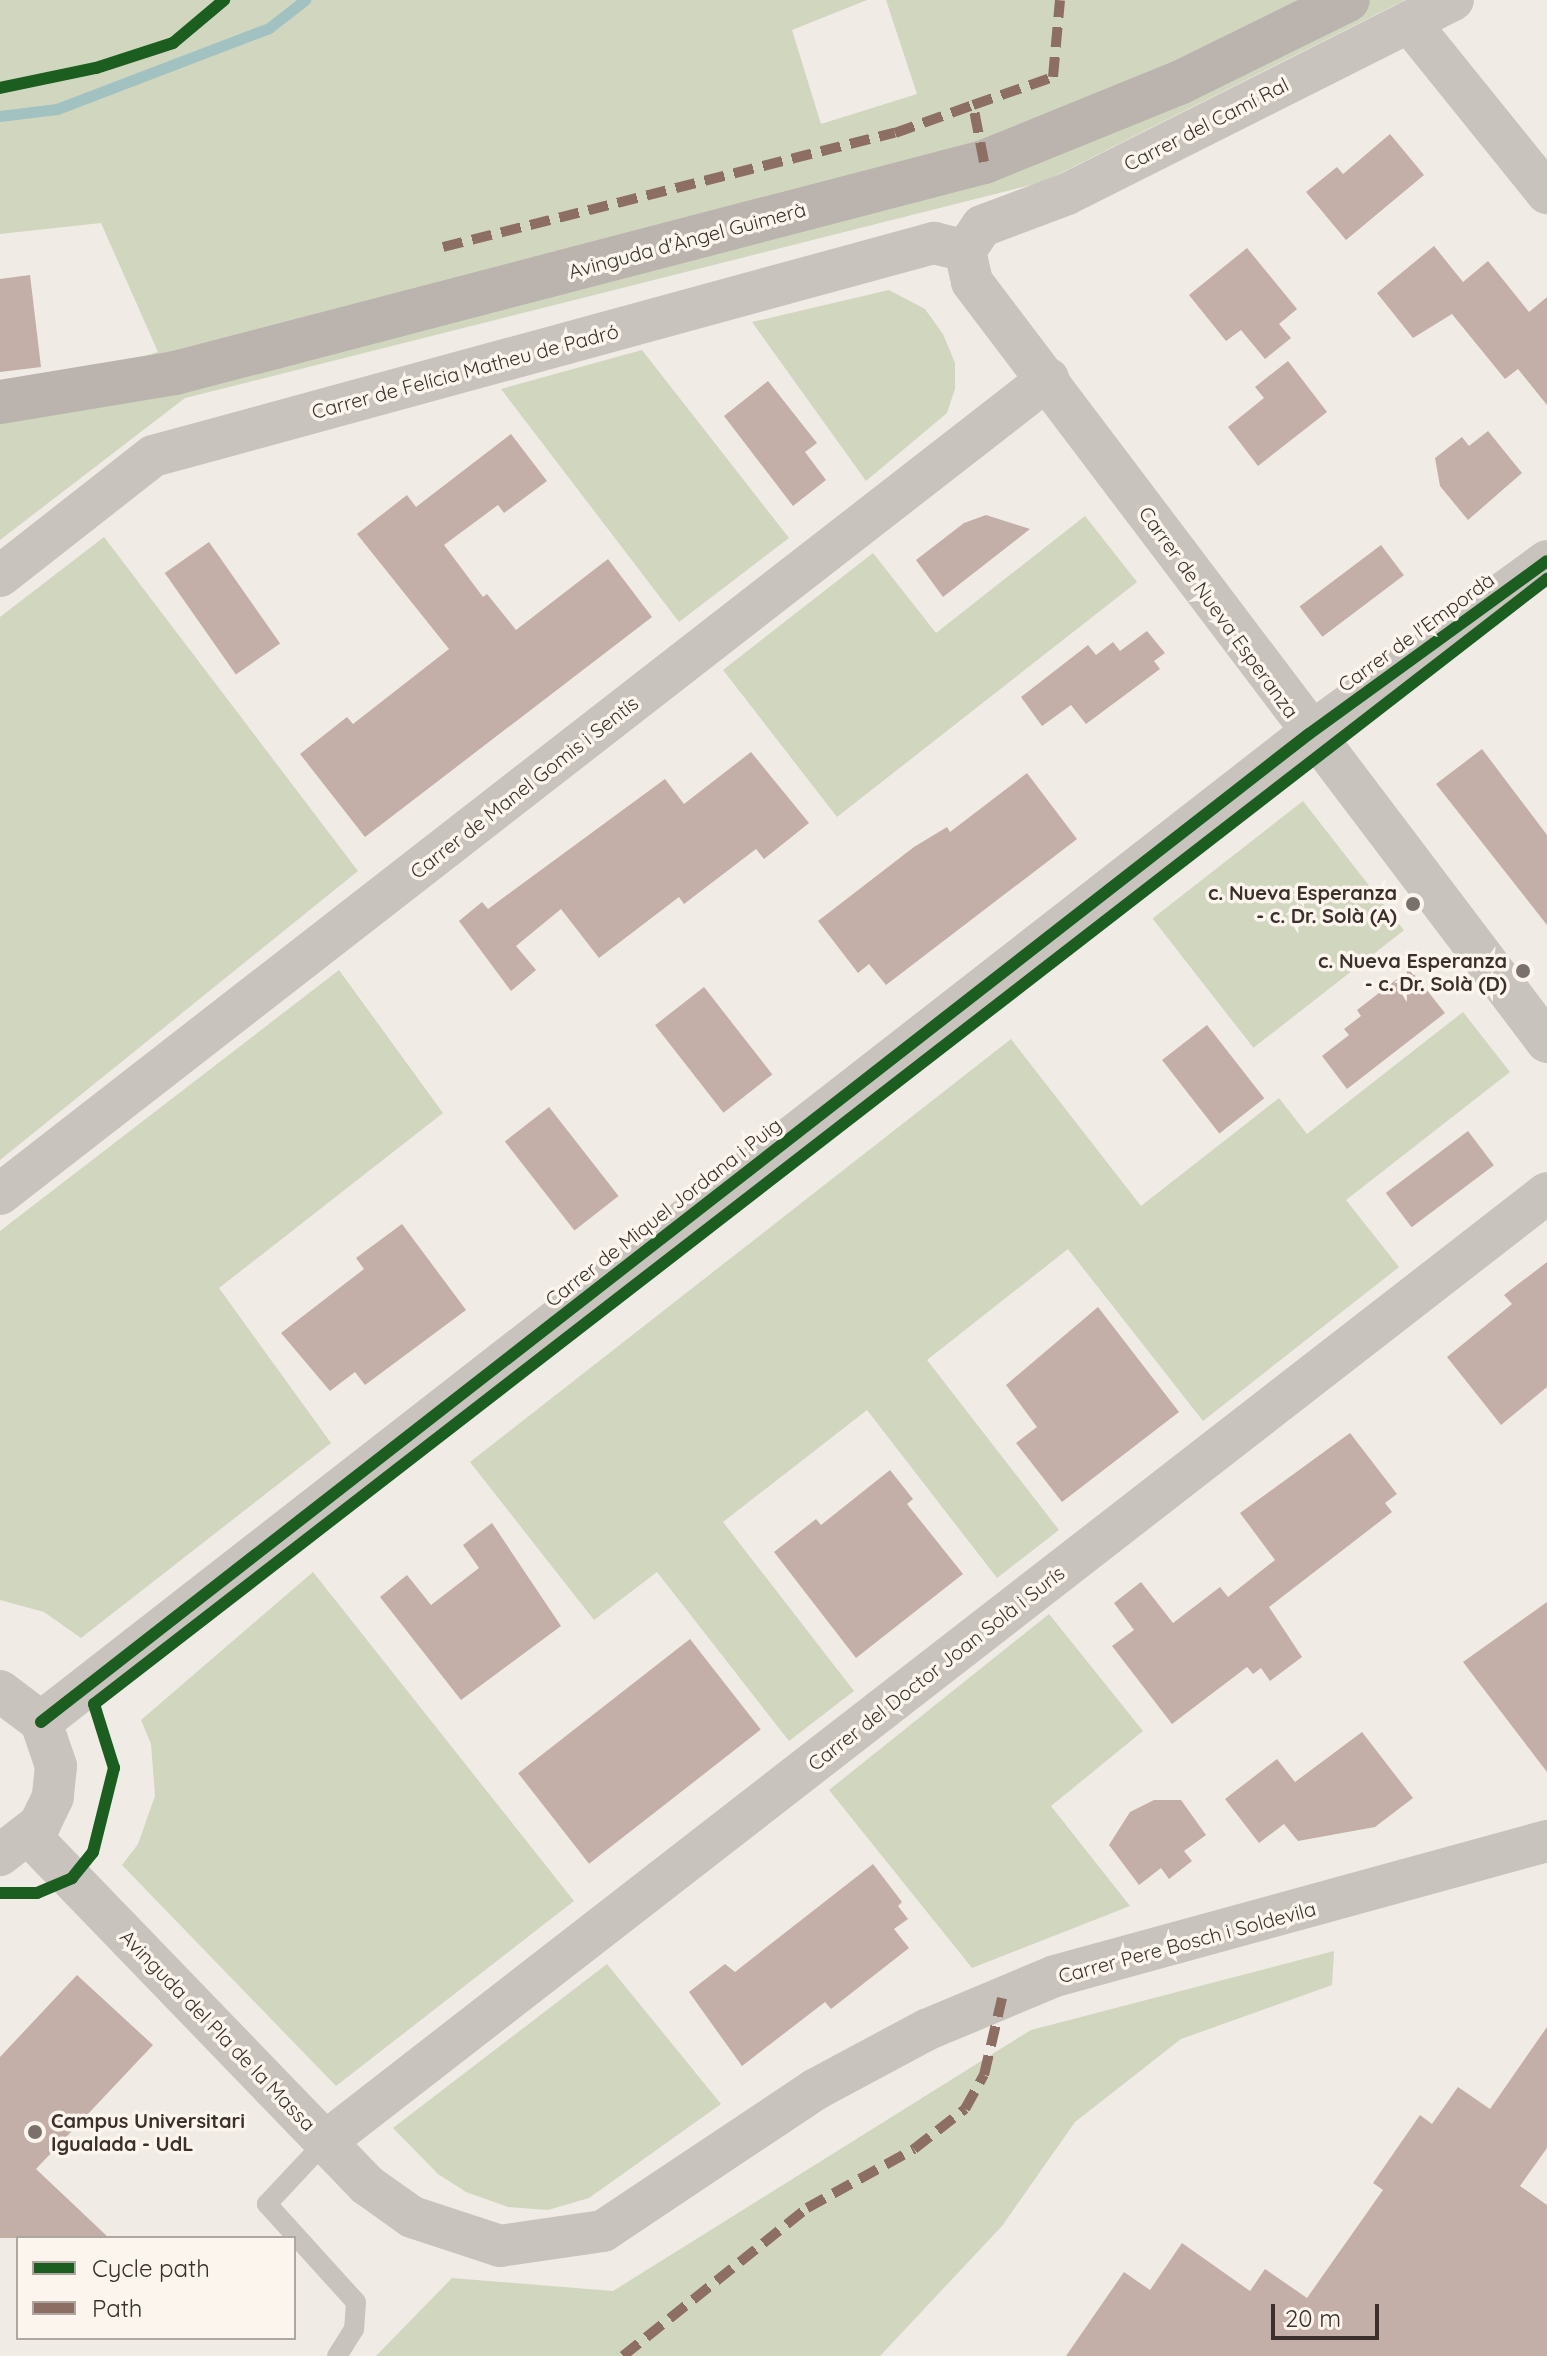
<!DOCTYPE html>
<html>
<head>
<meta charset="utf-8">
<style>
	body { margin:0 }
	#map { position:relative; width:1547px; height:2356px; overflow:hidden; background:#f0ebe5; font-family:Quicksand,sans-serif }
	div>[style] { position:absolute }
	.green>* { inset:0; background:#d1d6bf; transform-origin:0 0 }
	.stream>* { height:11px; margin:-5.5px; padding:0 5.5px; transform-origin:5.5px; border-radius:5.5px; background:#a1c2c1 }
	.building>* { inset:0; background:#c3afa7; transform-origin:0 0 }
	.lane>* { height:20px; margin:-10px; padding:0 10px; transform-origin:10px; border-radius:10px; background:#c9c3be }
	.street>* { height:42px; margin:-21px; padding:0 21px; transform-origin:21px; border-radius:21px; background:#c9c3be }
	.secondary>* { height:44px; margin:-22px; padding:0 22px; transform-origin:22px; border-radius:22px; background:#bab3ae }
	.quiet>* { height:10px; margin-top:-5px; transform-origin:0; background:repeating-linear-gradient(90deg,#8d6e63 0 20px,transparent 0 30px) }
	.cycleway>* { height:12px; margin:-6px; padding:0 6px; transform-origin:6px; border-radius:6px; background:#1b5e20 }
	.dots>* { width:22px; height:22px; translate:-50% -50%; box-sizing:border-box; border:4px solid #fbf5ee; border-radius:50% }
	span { translate:-50% -50%; white-space:nowrap; text-align:center; line-height:1.15; -webkit-text-stroke:7px #fbf5ee; paint-order:stroke }
	.street-label { font-size:20px; color:#3b302b }
	.poi-label { font-size:20px; color:#3b302b; font-weight:700 }
	.right { translate:-100% -50%; text-align:right }
	.left { translate:0 -50%; text-align:left }
	.legend { position:absolute; left:16px; top:2236px; width:280px; height:104px; box-sizing:border-box; background:#fbf5ee; border:2px solid #aea6a0; margin:0; padding:10px 14px; list-style:none; font-size:24px; color:#3b302b }
	.legend li { display:flex; align-items:center; gap:16px; height:40px }
	.legend b { width:40px; border:2px solid #aea6a0 }
	.scale { position:absolute; left:1271px; top:2304px; width:108px; height:36px; box-sizing:border-box; border:4px solid #3b302b; border-top:0; padding-left:10px; font-size:24px; line-height:28px; white-space:nowrap; color:#3b302b; -webkit-text-stroke:6px #fbf5ee; paint-order:stroke }
</style>
</head>
<body>
<div id="map">
	<div class="green">
		<i style="clip-path:polygon(0 0,867px 0,792px 30px,821px 124px,917px 94px,886px 0,1405px 0,1043px 182px,185px 398px,0 540px,0 382px,111px 367px,158px 352px,101px 223px,0 234px)"></i>
		<i style="clip-path:polygon(889px 290px,925px 309px,943px 334px,955px 363px,955px 389px,947px 413px,866px 481px,752px 322px)"></i>
		<i style="clip-path:polygon(642px 350px,789px 538px,679px 622px,501px 389px)"></i>
		<i style="clip-path:polygon(1085px 516px,1137px 582px,837px 817px,723px 670px,873px 553px,936px 633px)"></i>
		<i style="clip-path:polygon(104px 537px,358px 871px,0 1160px,0 617px)"></i>
		<i style="left:1303px;top:801px;width:164px;height:191px;rotate:52deg"></i>
		<i style="clip-path:polygon(339px 970px,443px 1113px,219px 1288px,331px 1443px,81px 1638px,44px 1612px,0 1600px,0 1231px)"></i>
		<i style="clip-path:polygon(1463px 1012px,1510px 1072px,1346px 1200px,1399px 1267px,1203px 1421px,1068px 1249px,927px 1360px,1059px 1530px,997px 1578px,867px 1410px,723px 1522px,854px 1691px,789px 1741px,657px 1572px,594px 1620px,470px 1462px,1011px 1039px,1141px 1206px,1279px 1098px,1307px 1134px)"></i>
		<i style="clip-path:polygon(313px 1572px,574px 1901px,336px 2086px,122px 1865px,138px 1844px,155px 1796px,151px 1744px,141px 1720px)"></i>
		<i style="clip-path:polygon(1049px 1614px,1143px 1731px,1051px 1806px,1130px 1906px,972px 1968px,829px 1790px)"></i>
		<i style="clip-path:polygon(1334px 1951px,1332px 1985px,1181px 2039px,1075px 2122px,1002px 2226px,880px 2356px,376px 2356px,452px 2278px,613px 2291px,1031px 2030px)"></i>
		<i style="clip-path:polygon(607px 1964px,721px 2104px,589px 2198px,548px 2210px,508px 2207px,466px 2192px,438px 2174px,393px 2128px)"></i>
	</div>
	<div class="stream">
		<i style="left:0;top:116px;width:57px;rotate:-7deg"></i>
		<i style="left:57px;top:109px;width:227px;rotate:-20.9deg"></i>
		<i style="left:269px;top:28px;width:46px;rotate:-37.9deg"></i>
	</div>
	<div class="building">
		<i style="clip-path:polygon(1390px 134px,1424px 175px,1346px 240px,1306px 192px,1337px 167px,1343px 174px)"></i>
		<i style="clip-path:polygon(1434px 246px,1463px 282px,1488px 261px,1529px 312px,1547px 297px,1547px 405px,1518px 369px,1505px 379px,1452px 314px,1413px 338px,1377px 293px)"></i>
		<i style="clip-path:polygon(1247px 248px,1297px 309px,1279px 324px,1291px 338px,1265px 359px,1241px 330px,1226px 341px,1189px 295px)"></i>
		<i style="clip-path:polygon(30px 275px,41px 367px,0 372px,0 279px)"></i>
		<i style="clip-path:polygon(1288px 361px,1327px 412px,1258px 466px,1228px 427px,1264px 398px,1255px 387px)"></i>
		<i style="clip-path:polygon(768px 381px,817px 443px,805px 452px,826px 480px,793px 506px,724px 416px)"></i>
		<i style="clip-path:polygon(1488px 431px,1522px 473px,1468px 520px,1440px 486px,1435px 458px,1462px 437px,1469px 446px)"></i>
		<i style="clip-path:polygon(511px 434px,547px 481px,504px 513px,498px 505px,444px 545px,483px 597px,487px 594px,516px 630px,608px 559px,652px 617px,365px 837px,300px 754px,347px 717px,353px 724px,449px 649px,357px 534px,407px 495px,416px 507px)"></i>
		<i style="clip-path:polygon(986px 515px,1030px 529px,943px 597px,916px 560px,964px 523px)"></i>
		<i style="left:209px;top:542px;width:124px;height:54px;rotate:55deg"></i>
		<i style="left:1381px;top:545px;width:38px;height:102px;rotate:53deg"></i>
		<i style="clip-path:polygon(1147px 631px,1165px 653px,1154px 661px,1160px 669px,1086px 724px,1071px 705px,1042px 726px,1021px 697px,1088px 645px,1096px 655px,1113px 642px,1120px 651px)"></i>
		<i style="clip-path:polygon(1482px 749px,1547px 835px,1547px 925px,1436px 784px)"></i>
		<i style="clip-path:polygon(751px 752px,809px 823px,764px 859px,756px 849px,684px 904px,679px 897px,599px 958px,561px 909px,516px 946px,536px 970px,511px 991px,459px 921px,482px 902px,488px 909px,665px 779px,684px 804px)"></i>
		<i style="clip-path:polygon(1027px 773px,1077px 839px,886px 985px,869px 964px,858px 973px,818px 921px,914px 847px,947px 827px,950px 832px)"></i>
		<i style="clip-path:polygon(1410px 969px,1445px 1013px,1347px 1089px,1322px 1056px,1349px 1035px,1344px 1029px,1361px 1016px,1357px 1010px)"></i>
		<i style="left:704px;top:987px;width:111px;height:62px;rotate:52deg"></i>
		<i style="left:1207px;top:1025px;width:93px;height:57px;rotate:52deg"></i>
		<i style="left:549px;top:1107px;width:113px;height:56px;rotate:52deg"></i>
		<i style="left:1468px;top:1131px;width:43px;height:103px;rotate:53deg"></i>
		<i style="clip-path:polygon(402px 1224px,466px 1310px,365px 1385px,355px 1372px,330px 1391px,281px 1333px,364px 1269px,356px 1258px)"></i>
		<i style="clip-path:polygon(1547px 1262px,1547px 1387px,1501px 1425px,1447px 1357px,1512px 1304px,1504px 1295px)"></i>
		<i style="clip-path:polygon(1098px 1307px,1179px 1412px,1062px 1502px,1016px 1443px,1037px 1427px,1006px 1385px)"></i>
		<i style="clip-path:polygon(1350px 1433px,1397px 1494px,1385px 1503px,1392px 1512px,1269px 1607px,1302px 1657px,1270px 1681px,1261px 1668px,1253px 1674px,1247px 1667px,1172px 1724px,1112px 1646px,1134px 1630px,1114px 1603px,1141px 1582px,1173px 1623px,1220px 1587px,1228px 1597px,1275px 1560px,1240px 1513px)"></i>
		<i style="clip-path:polygon(890px 1470px,913px 1499px,907px 1504px,963px 1574px,856px 1658px,774px 1552px,816px 1519px,821px 1525px)"></i>
		<i style="clip-path:polygon(492px 1523px,561px 1626px,461px 1700px,380px 1597px,407px 1575px,431px 1605px,479px 1568px,463px 1545px)"></i>
		<i style="clip-path:polygon(1547px 1602px,1547px 1772px,1463px 1662px)"></i>
		<i style="left:690px;top:1639px;width:115px;height:218px;rotate:52deg"></i>
		<i style="clip-path:polygon(1362px 1732px,1413px 1798px,1375px 1827px,1298px 1841px,1284px 1824px,1259px 1843px,1225px 1799px,1277px 1759px,1295px 1782px)"></i>
		<i style="clip-path:polygon(1154px 1800px,1181px 1800px,1206px 1835px,1184px 1851px,1192px 1861px,1169px 1879px,1161px 1868px,1139px 1885px,1109px 1845px,1130px 1812px)"></i>
		<i style="clip-path:polygon(873px 1864px,902px 1902px,898px 1906px,908px 1919px,894px 1929px,909px 1948px,831px 2009px,825px 2002px,742px 2066px,689px 1992px,725px 1964px,735px 1972px)"></i>
		<i style="clip-path:polygon(77px 1975px,153px 2045px,36px 2169px,109px 2238px,0 2238px,0 2057px)"></i>
		<i style="clip-path:polygon(1547px 2027px,1547px 2148px,1520px 2186px,1547px 2205px,1547px 2356px,1066px 2356px,1124px 2272px,1150px 2290px,1182px 2243px,1250px 2291px,1265px 2269px,1307px 2298px,1383px 2190px,1373px 2183px,1420px 2115px,1432px 2124px,1458px 2087px,1490px 2109px)"></i>
	</div>
	<div class="lane">
		<i style="left:325px;top:2142px;width:85px;rotate:133.1deg"></i>
		<i style="left:267px;top:2204px;width:132px;rotate:47.8deg"></i>
		<i style="left:356px;top:2302px;width:27px;rotate:94deg"></i>
		<i style="left:354px;top:2329px;width:32px;rotate:122deg"></i>
	</div>
	<div class="street">
		<i style="left:1409px;top:22px;width:220px;rotate:51.1deg"></i>
		<i style="left:965px;top:251px;width:32px;rotate:77deg"></i>
		<i style="left:972px;top:282px;width:953px;rotate:52.89deg"></i>
		<i style="left:965px;top:251px;width:30px;rotate:-56deg"></i>
		<i style="left:982px;top:226px;width:91px;rotate:-20.6deg"></i>
		<i style="left:1067px;top:194px;width:432px;rotate:-26.7deg"></i>
		<i style="left:0;top:576px;width:194px;rotate:-38.1deg"></i>
		<i style="left:153px;top:456px;width:810px;rotate:-15.26deg"></i>
		<i style="left:934px;top:243px;width:32px;rotate:14deg"></i>
		<i style="left:0;top:1194px;width:1328px;rotate:-37.87deg"></i>
		<i style="left:0;top:1691px;width:51px;rotate:37.1deg"></i>
		<i style="left:41px;top:1722px;width:46px;rotate:71.2deg"></i>
		<i style="left:56px;top:1766px;width:31px;rotate:96deg"></i>
		<i style="left:53px;top:1797px;width:30px;rotate:116deg"></i>
		<i style="left:40px;top:1824px;width:51px;rotate:142.2deg"></i>
		<i style="left:41px;top:1722px;width:1607px;rotate:-37.93deg"></i>
		<i style="left:1309px;top:734px;width:294px;rotate:-36deg"></i>
		<i style="left:30px;top:1836px;width:485px;rotate:46deg"></i>
		<i style="left:367px;top:2185px;width:55px;rotate:35.4deg"></i>
		<i style="left:412px;top:2217px;width:93px;rotate:18.2deg"></i>
		<i style="left:500px;top:2246px;width:104px;rotate:-8.3deg"></i>
		<i style="left:603px;top:2231px;width:256px;rotate:-33.7deg"></i>
		<i style="left:816px;top:2089px;width:125px;rotate:-28.2deg"></i>
		<i style="left:926px;top:2030px;width:140px;rotate:-22.7deg"></i>
		<i style="left:1055px;top:1976px;width:510px;rotate:-15.34deg"></i>
		<i style="left:325px;top:2142px;width:1547px;rotate:-37.83deg"></i>
	</div>
	<div class="secondary">
		<i style="left:0;top:402px;width:177px;rotate:-9.4deg"></i>
		<i style="left:175px;top:373px;width:836px;rotate:-14.62deg"></i>
		<i style="left:984px;top:162px;width:210px;rotate:-22.1deg"></i>
		<i style="left:1179px;top:83px;width:188px;rotate:-26.2deg"></i>
	</div>
	<div class="quiet">
		<i style="left:984px;top:162px;width:58px;rotate:-100.9deg"></i>
		<i style="left:973px;top:105px;width:85px;rotate:-19.3deg"></i>
		<i style="left:1053px;top:77px;width:77px;rotate:-84.8deg"></i>
		<i style="left:443px;top:247px;width:466px;rotate:-14.2deg"></i>
		<i style="left:895px;top:133px;width:83px;rotate:-19.7deg"></i>
		<i style="left:623px;top:2356px;width:236px;rotate:-38.8deg"></i>
		<i style="left:807px;top:2208px;width:122px;rotate:-28.9deg"></i>
		<i style="left:914px;top:2149px;width:65px;rotate:-38.1deg"></i>
		<i style="left:965px;top:2109px;width:39px;rotate:-61deg"></i>
		<i style="left:984px;top:2075px;width:79px;rotate:-76.8deg"></i>
	</div>
	<div class="cycleway">
		<i style="left:0;top:88px;width:98px;rotate:-11.8deg"></i>
		<i style="left:96px;top:68px;width:81px;rotate:-18deg"></i>
		<i style="left:173px;top:43px;width:67px;rotate:-40.1deg"></i>
		<i style="left:41px;top:1722px;width:1607px;rotate:-37.93deg"></i>
		<i style="left:1309px;top:734px;width:294px;rotate:-36deg"></i>
		<i style="left:0;top:1893px;width:37px"></i>
		<i style="left:37px;top:1893px;width:38px;rotate:-23deg"></i>
		<i style="left:72px;top:1878px;width:33px;rotate:-51deg"></i>
		<i style="left:93px;top:1852px;width:87px;rotate:-76deg"></i>
		<i style="left:114px;top:1768px;width:67px;rotate:-107.4deg"></i>
		<i style="left:94px;top:1704px;width:1838px;rotate:-37.75deg"></i>
	</div>
	<div class="dots">
		<i style="left:1413px;top:904px;background:#7a716c"></i>
		<i style="left:1523px;top:971px;background:#7a716c"></i>
		<i style="left:35px;top:2132px;background:#7a716c"></i>
	</div>
	<div class="street-label">
		<span style="left:1206px;top:124px;rotate:-27deg">Carrer del Camí Ral</span>
		<span style="left:687px;top:240px;rotate:-15deg">Avinguda d'Àngel Guimerà</span>
		<span style="left:465px;top:371px;rotate:-15deg">Carrer de Felícia Matheu de Padró</span>
		<span style="left:1219px;top:612px;rotate:54deg">Carrer de Nueva Esperanza</span>
		<span style="left:1416px;top:632px;rotate:-36deg">Carrer de l'Empordà</span>
		<span style="left:524px;top:787px;rotate:-38deg">Carrer de Manel Gomis i Sentís</span>
		<span style="left:663px;top:1212px;rotate:-38deg">Carrer de Miquel Jordana i Puig</span>
		<span style="left:936px;top:1668px;rotate:-38deg">Carrer del Doctor Joan Solà i Surís</span>
		<span style="left:1187px;top:1942px;rotate:-15deg">Carrer Pere Bosch i Soldevila</span>
		<span style="left:218px;top:2030px;rotate:46deg">Avinguda del Pla de la Massa</span>
	</div>
	<div class="poi-label">
		<span class="right" style="left:1397px;top:904px">c. Nueva Esperanza<br>- c. Dr. Solà (A)</span>
		<span class="right" style="left:1507px;top:972px">c. Nueva Esperanza<br>- c. Dr. Solà (D)</span>
		<span class="left" style="left:51px;top:2132px">Campus Universitari<br>Igualada - UdL</span>
	</div>
	<ul class="legend">
	<li><b style="height:10px;background:#1b5e20"></b>Cycle path</li>
	<li><b style="height:10px;background:#8d6e63"></b>Path</li>
	</ul>
	<div class="scale">20 m</div>
</div>
</body>
</html>
